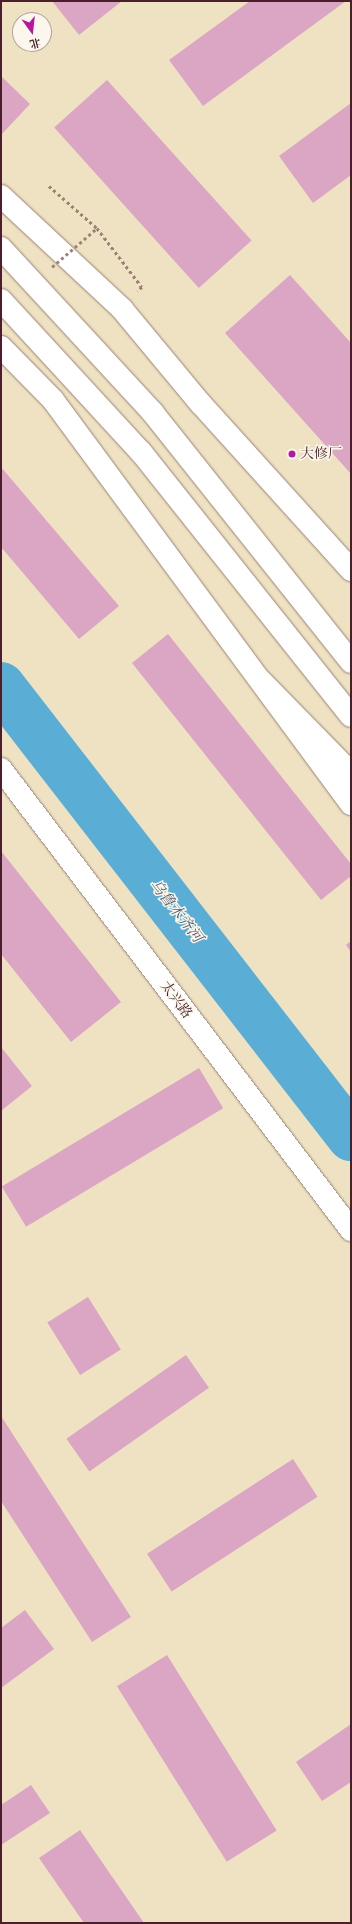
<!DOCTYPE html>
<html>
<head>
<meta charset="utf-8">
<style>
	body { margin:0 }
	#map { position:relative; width:352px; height:1924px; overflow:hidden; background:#eee2c2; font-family:"IM FELL English","Noto Serif SC",serif }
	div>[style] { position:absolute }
	.river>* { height:48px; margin:-24px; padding:0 24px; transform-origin:24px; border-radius:24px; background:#5aaed6 }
	.building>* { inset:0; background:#dba6c4; transform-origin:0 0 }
	.path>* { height:2.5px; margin-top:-1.25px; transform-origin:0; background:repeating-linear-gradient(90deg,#9c8076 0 3px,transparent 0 6px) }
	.roads { filter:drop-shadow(0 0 1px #9c8076) drop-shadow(0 0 1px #9c8076) }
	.street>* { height:22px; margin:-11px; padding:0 11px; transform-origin:11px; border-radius:11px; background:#fff }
	.secondary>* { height:22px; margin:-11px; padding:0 11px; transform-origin:11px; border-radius:11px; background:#fff }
	.highway>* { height:22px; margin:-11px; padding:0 11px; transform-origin:11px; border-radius:11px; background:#fff }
	.path-bridge>* { height:2.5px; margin-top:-1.25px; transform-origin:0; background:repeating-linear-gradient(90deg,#9c8076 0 3px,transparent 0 6px) }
	.bridges { filter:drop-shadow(0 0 1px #9c8076) drop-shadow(0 0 1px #9c8076) }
	.highway-bridge>* { height:22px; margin:-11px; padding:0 11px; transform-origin:11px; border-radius:11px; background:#fff }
	.dots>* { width:11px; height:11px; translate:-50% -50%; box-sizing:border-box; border:2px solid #fbf7ec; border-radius:50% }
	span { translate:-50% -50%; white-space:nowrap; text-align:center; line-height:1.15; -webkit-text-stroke:3px #fbf7ec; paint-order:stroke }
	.poi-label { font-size:14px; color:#4a1f2b }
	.left { translate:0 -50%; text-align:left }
	.street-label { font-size:14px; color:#4a1f2b }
	.water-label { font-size:15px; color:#50586f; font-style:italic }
	.frame { position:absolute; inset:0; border:2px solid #4a1f2b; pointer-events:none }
	.north { position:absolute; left:12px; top:12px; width:40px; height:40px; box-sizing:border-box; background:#fbf7ec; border:1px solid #b4a19f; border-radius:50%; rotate:165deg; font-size:11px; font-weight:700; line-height:16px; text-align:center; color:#4a1f2b }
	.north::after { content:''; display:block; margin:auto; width:14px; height:18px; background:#b5179e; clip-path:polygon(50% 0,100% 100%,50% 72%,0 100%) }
</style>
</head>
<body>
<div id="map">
	<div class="river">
		<i style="left:1px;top:686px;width:571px;rotate:52.19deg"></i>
	</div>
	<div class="building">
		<i style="clip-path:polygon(52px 1px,122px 1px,79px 35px)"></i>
		<i style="clip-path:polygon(250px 1px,346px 1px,203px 106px,169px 60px)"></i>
		<i style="clip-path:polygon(1px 76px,30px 104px,2px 134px,1px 133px)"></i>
		<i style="left:107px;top:80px;width:216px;height:71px;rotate:48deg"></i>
		<i style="clip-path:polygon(351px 103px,351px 175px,313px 203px,279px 156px)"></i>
		<i style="clip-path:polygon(290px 275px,351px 343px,351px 474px,225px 333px)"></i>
		<i style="clip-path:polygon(1px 467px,119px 606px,79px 639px,1px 547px)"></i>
		<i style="clip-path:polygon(168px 634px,351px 864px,351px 876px,321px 900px,132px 663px)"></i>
		<i style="clip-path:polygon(1px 851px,121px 1002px,71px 1042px,1px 954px)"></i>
		<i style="clip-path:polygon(351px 941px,351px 952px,346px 945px)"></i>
		<i style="clip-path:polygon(1px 1047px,32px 1086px,1px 1111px)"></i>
		<i style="left:199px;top:1068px;width:47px;height:230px;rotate:59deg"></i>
		<i style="left:88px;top:1297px;width:62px;height:48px;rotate:58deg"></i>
		<i style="left:186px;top:1355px;width:40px;height:146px;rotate:55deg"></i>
		<i style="clip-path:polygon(1px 1416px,131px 1617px,92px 1642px,1px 1501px)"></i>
		<i style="left:293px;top:1459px;width:45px;height:174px;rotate:57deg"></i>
		<i style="clip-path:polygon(25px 1610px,54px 1649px,1px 1688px,1px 1628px)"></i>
		<i style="left:167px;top:1655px;width:207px;height:59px;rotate:58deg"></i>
		<i style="clip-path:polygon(351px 1724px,351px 1782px,322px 1801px,296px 1762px)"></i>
		<i style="clip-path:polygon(31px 1785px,50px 1813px,1px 1845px,1px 1805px)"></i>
		<i style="clip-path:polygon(80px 1830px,144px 1923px,84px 1923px,39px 1858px)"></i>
	</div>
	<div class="path">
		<i style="left:49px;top:186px;width:64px;rotate:41.2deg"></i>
		<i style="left:97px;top:228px;width:74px;rotate:52.7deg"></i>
		<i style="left:142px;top:287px;width:6px;rotate:135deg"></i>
	</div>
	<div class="roads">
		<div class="street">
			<i style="left:1px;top:769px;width:579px;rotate:52.79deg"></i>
		</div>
		<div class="secondary">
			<i style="left:1px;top:196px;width:166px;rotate:43deg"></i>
			<i style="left:122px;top:309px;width:124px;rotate:50.3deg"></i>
			<i style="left:201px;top:404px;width:224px;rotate:47.9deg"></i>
			<i style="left:1px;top:347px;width:74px;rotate:45.5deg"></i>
			<i style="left:53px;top:400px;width:502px;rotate:53.59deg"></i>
		</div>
		<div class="highway">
			<i style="left:261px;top:681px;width:129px;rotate:45.6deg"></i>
		</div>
	</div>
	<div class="path-bridge">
		<i style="left:52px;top:267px;width:60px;rotate:-40.9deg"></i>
	</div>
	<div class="bridges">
		<div class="highway-bridge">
			<i style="left:1px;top:248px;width:224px;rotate:47.3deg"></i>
			<i style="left:153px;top:413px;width:318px;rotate:51.5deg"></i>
			<i style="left:1px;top:300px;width:207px;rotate:47.4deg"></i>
			<i style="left:141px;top:452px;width:337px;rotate:51.5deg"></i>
		</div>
	</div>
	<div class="dots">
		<i style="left:292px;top:454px;background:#b5179e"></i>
	</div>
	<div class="poi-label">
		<span class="left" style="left:300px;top:454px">大修厂</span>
	</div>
	<div class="street-label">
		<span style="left:176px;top:1000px;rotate:53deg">太兴路</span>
	</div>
	<div class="water-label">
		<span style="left:176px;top:911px;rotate:52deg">乌鲁木齐河</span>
	</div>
	<div class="frame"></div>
	<div class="north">北</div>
</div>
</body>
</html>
